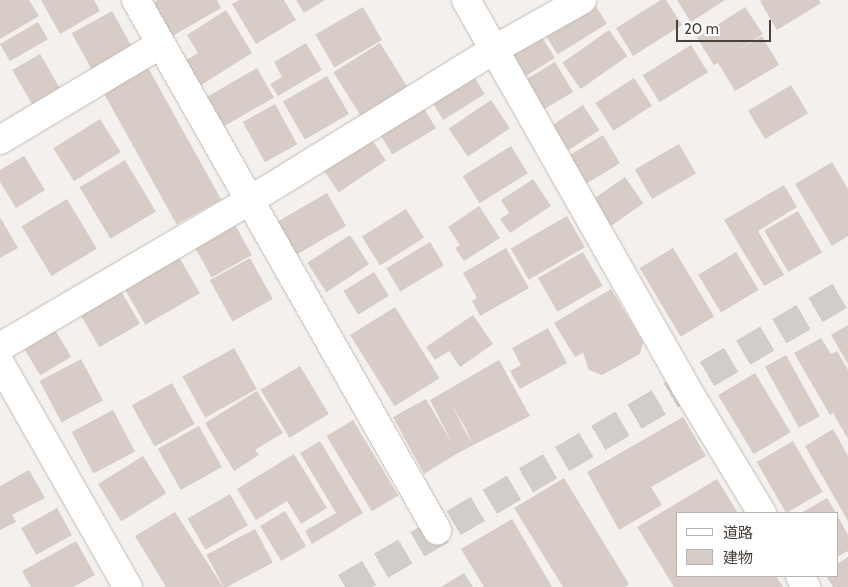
<!DOCTYPE html>
<html>
<head>
<meta charset="utf-8">
<style>
	body { margin:0 }
	#map { position:relative; width:848px; height:587px; overflow:hidden; background:#f4f0ed; font-family:Cabin,"Noto Sans JP",sans-serif }
	div>[style] { position:absolute }
	.building>* { inset:0; background:#d8cdc6; transform-origin:0 0 }
	.minor-tunnel>* { height:28px; margin-top:-14px; transform-origin:0; background:repeating-linear-gradient(90deg,#d2cdc9 0 28px,transparent 0 42px) }
	.roads { filter:drop-shadow(0 0 1px #c2b9b3) drop-shadow(0 0 1px #c2b9b3) }
	.minor>* { height:28px; margin:-14px; padding:0 14px; transform-origin:14px; border-radius:14px; background:#fff }
	span { translate:-50% -50%; white-space:nowrap; text-align:center; line-height:1.15; -webkit-text-stroke:5px #fff; paint-order:stroke }
	.legend { position:absolute; left:676px; top:512px; width:162px; height:65px; box-sizing:border-box; background:#fff; border:1px solid #b6b3b1; margin:0; padding:6px 9px; list-style:none; font-size:15px; color:#48403b }
	.legend li { display:flex; align-items:center; gap:10px; height:25px }
	.legend b { width:25px; border:1px solid #b6b3b1 }
	.scale { position:absolute; left:676px; top:20px; width:95px; height:22px; box-sizing:border-box; border:2px solid #48403b; border-top:0; padding-left:6px; font-size:15px; line-height:18px; white-space:nowrap; color:#48403b; -webkit-text-stroke:4px #fff; paint-order:stroke }
</style>
</head>
<body>
<div id="map">
	<div class="building">
		<i style="clip-path:polygon(0 0,29px 0,39px 16px,0 39px)"></i>
		<i style="clip-path:polygon(41px 0,94px 0,100px 11px,60px 34px)"></i>
		<i style="clip-path:polygon(158px 0,217px 0,221px 8px,169px 38px,150px 5px)"></i>
		<i style="clip-path:polygon(239px 0,284px 0,296px 20px,256px 44px,232px 4px)"></i>
		<i style="clip-path:polygon(296px 0,325px 0,304px 13px)"></i>
		<i style="left:592px;top:0;width:28px;height:58px;rotate:58deg"></i>
		<i style="clip-path:polygon(661px 0,666px 0,682px 25px,633px 56px,616px 28px)"></i>
		<i style="clip-path:polygon(677px 0,725px 0,691px 22px)"></i>
		<i style="clip-path:polygon(763px 0,819px 0,821px 3px,777px 30px,760px 1px)"></i>
		<i style="left:363px;top:7px;width:38px;height:55px;rotate:60deg"></i>
		<i style="clip-path:polygon(745px 7px,763px 34px,736px 51px,762px 36px,779px 65px,735px 91px,718px 63px,714px 65px,697px 38px)"></i>
		<i style="clip-path:polygon(226px 10px,252px 53px,198px 87px,183px 62px,198px 53px,187px 35px)"></i>
		<i style="left:112px;top:11px;width:47px;height:46px;rotate:61deg"></i>
		<i style="left:38px;top:22px;width:20px;height:44px;rotate:60deg"></i>
		<i style="left:609px;top:30px;width:32px;height:57px;rotate:55deg"></i>
		<i style="left:540px;top:34px;width:28px;height:39px;rotate:58deg"></i>
		<i style="clip-path:polygon(306px 43px,322px 70px,278px 96px,270px 84px,282px 77px,274px 62px)"></i>
		<i style="left:380px;top:43px;width:53px;height:55px;rotate:58deg"></i>
		<i style="left:691px;top:45px;width:32px;height:57px;rotate:58deg"></i>
		<i style="left:40px;top:54px;width:46px;height:32px;rotate:60deg"></i>
		<i style="left:555px;top:62px;width:35px;height:39px;rotate:59deg"></i>
		<i style="left:146px;top:64px;width:155px;height:51px;rotate:61deg"></i>
		<i style="left:257px;top:68px;width:34px;height:59px;rotate:60deg"></i>
		<i style="left:471px;top:72px;width:26px;height:49px;rotate:58deg"></i>
		<i style="left:327px;top:76px;width:44px;height:51px;rotate:60deg"></i>
		<i style="left:634px;top:78px;width:33px;height:46px;rotate:57deg"></i>
		<i style="left:791px;top:85px;width:33px;height:50px;rotate:59deg"></i>
		<i style="left:419px;top:100px;width:33px;height:51px;rotate:59deg"></i>
		<i style="left:491px;top:100px;width:34px;height:51px;rotate:56deg"></i>
		<i style="left:275px;top:104px;width:46px;height:37px;rotate:61deg"></i>
		<i style="left:583px;top:105px;width:30px;height:37px;rotate:57deg"></i>
		<i style="left:100px;top:119px;width:39px;height:55px;rotate:58deg"></i>
		<i style="left:368px;top:134px;width:32px;height:57px;rotate:56deg"></i>
		<i style="left:603px;top:135px;width:33px;height:42px;rotate:59deg"></i>
		<i style="left:679px;top:144px;width:34px;height:51px;rotate:60deg"></i>
		<i style="left:511px;top:146px;width:32px;height:57px;rotate:58deg"></i>
		<i style="clip-path:polygon(24px 156px,45px 190px,16px 208px,0 182px,0 170px)"></i>
		<i style="left:125px;top:160px;width:60px;height:53px;rotate:59deg"></i>
		<i style="clip-path:polygon(832px 162px,848px 189px,848px 236px,832px 246px,795px 184px)"></i>
		<i style="left:625px;top:177px;width:32px;height:40px;rotate:55deg"></i>
		<i style="clip-path:polygon(533px 179px,551px 206px,510px 233px,500px 219px,509px 213px,501px 200px)"></i>
		<i style="clip-path:polygon(784px 185px,797px 207px,758px 231px,784px 275px,764px 286px,724px 220px)"></i>
		<i style="left:327px;top:193px;width:38px;height:57px;rotate:60deg"></i>
		<i style="left:67px;top:199px;width:58px;height:53px;rotate:59deg"></i>
		<i style="clip-path:polygon(479px 206px,500px 238px,464px 261px,455px 248px,460px 245px,448px 227px)"></i>
		<i style="left:406px;top:209px;width:34px;height:52px;rotate:58deg"></i>
		<i style="left:798px;top:211px;width:48px;height:39px;rotate:60deg"></i>
		<i style="left:229px;top:214px;width:47px;height:46px;rotate:61deg"></i>
		<i style="left:567px;top:216px;width:36px;height:65px;rotate:60deg"></i>
		<i style="clip-path:polygon(0 217px,18px 248px,0 258px)"></i>
		<i style="left:350px;top:235px;width:35px;height:51px;rotate:57deg"></i>
		<i style="left:430px;top:242px;width:27px;height:51px;rotate:59deg"></i>
		<i style="clip-path:polygon(506px 248px,529px 288px,480px 316px,472px 301px,477px 298px,463px 273px)"></i>
		<i style="left:673px;top:248px;width:80px;height:39px;rotate:59deg"></i>
		<i style="left:583px;top:252px;width:39px;height:52px;rotate:60deg"></i>
		<i style="left:736px;top:252px;width:44px;height:44px;rotate:59deg"></i>
		<i style="left:179px;top:257px;width:42px;height:63px;rotate:60deg"></i>
		<i style="left:250px;top:258px;width:47px;height:46px;rotate:61deg"></i>
		<i style="left:374px;top:272px;width:28px;height:36px;rotate:58deg"></i>
		<i style="left:117px;top:284px;width:46px;height:47px;rotate:60deg"></i>
		<i style="clip-path:polygon(611px 289px,643px 342px,640px 354px,602px 375px,589px 370px,583px 353px,575px 357px,554px 323px)"></i>
		<i style="left:395px;top:307px;width:84px;height:53px;rotate:58deg"></i>
		<i style="clip-path:polygon(473px 315px,493px 344px,460px 367px,449px 351px,435px 360px,426px 347px)"></i>
		<i style="left:49px;top:320px;width:43px;height:36px;rotate:59deg"></i>
		<i style="clip-path:polygon(848px 325px,848px 364px,831px 335px)"></i>
		<i style="clip-path:polygon(548px 328px,567px 363px,520px 389px,510px 371px,521px 365px,512px 348px)"></i>
		<i style="clip-path:polygon(821px 338px,831px 354px,837px 351px,848px 370px,848px 439px,833px 413px,830px 415px,794px 353px)"></i>
		<i style="left:234px;top:348px;width:47px;height:59px;rotate:61deg"></i>
		<i style="left:786px;top:355px;width:70px;height:24px;rotate:61deg"></i>
		<i style="left:81px;top:359px;width:47px;height:47px;rotate:62deg"></i>
		<i style="clip-path:polygon(evenodd,499px 360px,530px 416px,458px 453px,424px 474px,393px 417px,426px 399px,453px 445px,430px 400px,499px 360px,451px 404px,465px 427px,471px 441px,471px 442px,451px 404px)"></i>
		<i style="left:300px;top:366px;width:56px;height:46px;rotate:59deg"></i>
		<i style="left:755px;top:373px;width:69px;height:43px;rotate:59deg"></i>
		<i style="left:172px;top:383px;width:47px;height:46px;rotate:61deg"></i>
		<i style="clip-path:polygon(257px 391px,283px 433px,255px 450px,259px 455px,234px 471px,205px 423px)"></i>
		<i style="left:113px;top:410px;width:47px;height:47px;rotate:62deg"></i>
		<i style="clip-path:polygon(683px 417px,706px 456px,651px 487px,662px 505px,619px 530px,587px 472px)"></i>
		<i style="left:353px;top:420px;width:88px;height:31px;rotate:59deg"></i>
		<i style="left:199px;top:426px;width:47px;height:47px;rotate:61deg"></i>
		<i style="clip-path:polygon(833px 429px,848px 456px,848px 521px,805px 446px)"></i>
		<i style="clip-path:polygon(320px 441px,363px 513px,312px 544px,305px 531px,336px 513px,300px 453px)"></i>
		<i style="left:793px;top:441px;width:59px;height:42px;rotate:60deg"></i>
		<i style="clip-path:polygon(294px 454px,327px 508px,301px 524px,287px 501px,256px 520px,237px 489px)"></i>
		<i style="left:143px;top:456px;width:44px;height:53px;rotate:58deg"></i>
		<i style="clip-path:polygon(29px 470px,45px 498px,12px 515px,16px 522px,0 530px,0 486px)"></i>
		<i style="clip-path:polygon(564px 478px,629px 584px,625px 587px,563px 587px,514px 508px)"></i>
		<i style="clip-path:polygon(717px 479px,738px 513px,677px 513px,677px 576px,776px 576px,783px 587px,674px 587px,637px 527px)"></i>
		<i style="left:230px;top:494px;width:36px;height:49px;rotate:60deg"></i>
		<i style="clip-path:polygon(827px 498px,836px 513px,801px 513px)"></i>
		<i style="left:57px;top:508px;width:31px;height:41px;rotate:61deg"></i>
		<i style="left:285px;top:511px;width:41px;height:29px;rotate:59deg"></i>
		<i style="clip-path:polygon(175px 512px,223px 587px,166px 587px,135px 536px)"></i>
		<i style="clip-path:polygon(837px 515px,848px 535px,848px 551px,837px 557px)"></i>
		<i style="clip-path:polygon(512px 519px,552px 587px,484px 587px,461px 549px)"></i>
		<i style="left:255px;top:529px;width:38px;height:55px;rotate:62deg"></i>
		<i style="clip-path:polygon(76px 541px,95px 575px,73px 587px,31px 587px,22px 571px)"></i>
		<i style="clip-path:polygon(848px 557px,848px 587px,833px 587px,826px 576px,837px 576px,837px 564px)"></i>
		<i style="clip-path:polygon(464px 573px,473px 587px,441px 587px)"></i>
	</div>
	<div class="minor-tunnel">
		<i style="left:345px;top:587px;width:584px;rotate:-30.48deg"></i>
	</div>
	<div class="roads">
		<div class="minor">
			<i style="left:136px;top:0;width:610px;rotate:60.41deg"></i>
			<i style="left:466px;top:0;width:444px;rotate:60.4deg"></i>
			<i style="left:685px;top:386px;width:149px;rotate:58.8deg"></i>
			<i style="left:0;top:140px;width:187px;rotate:-30.8deg"></i>
			<i style="left:0;top:347px;width:289px;rotate:-30.4deg"></i>
			<i style="left:249px;top:201px;width:289px;rotate:-31.7deg"></i>
			<i style="left:495px;top:49px;width:100px;rotate:-29.4deg"></i>
			<i style="left:0;top:363px;width:258px;rotate:60.3deg"></i>
			<i style="left:800px;top:576px;width:13px;rotate:61deg"></i>
		</div>
	</div>
	<ul class="legend">
	<li><b style="height:6px;background:#fff"></b>道路</li>
	<li><b style="height:14px;background:#d8cdc6"></b>建物</li>
	</ul>
	<div class="scale">20 m</div>
</div>
</body>
</html>
